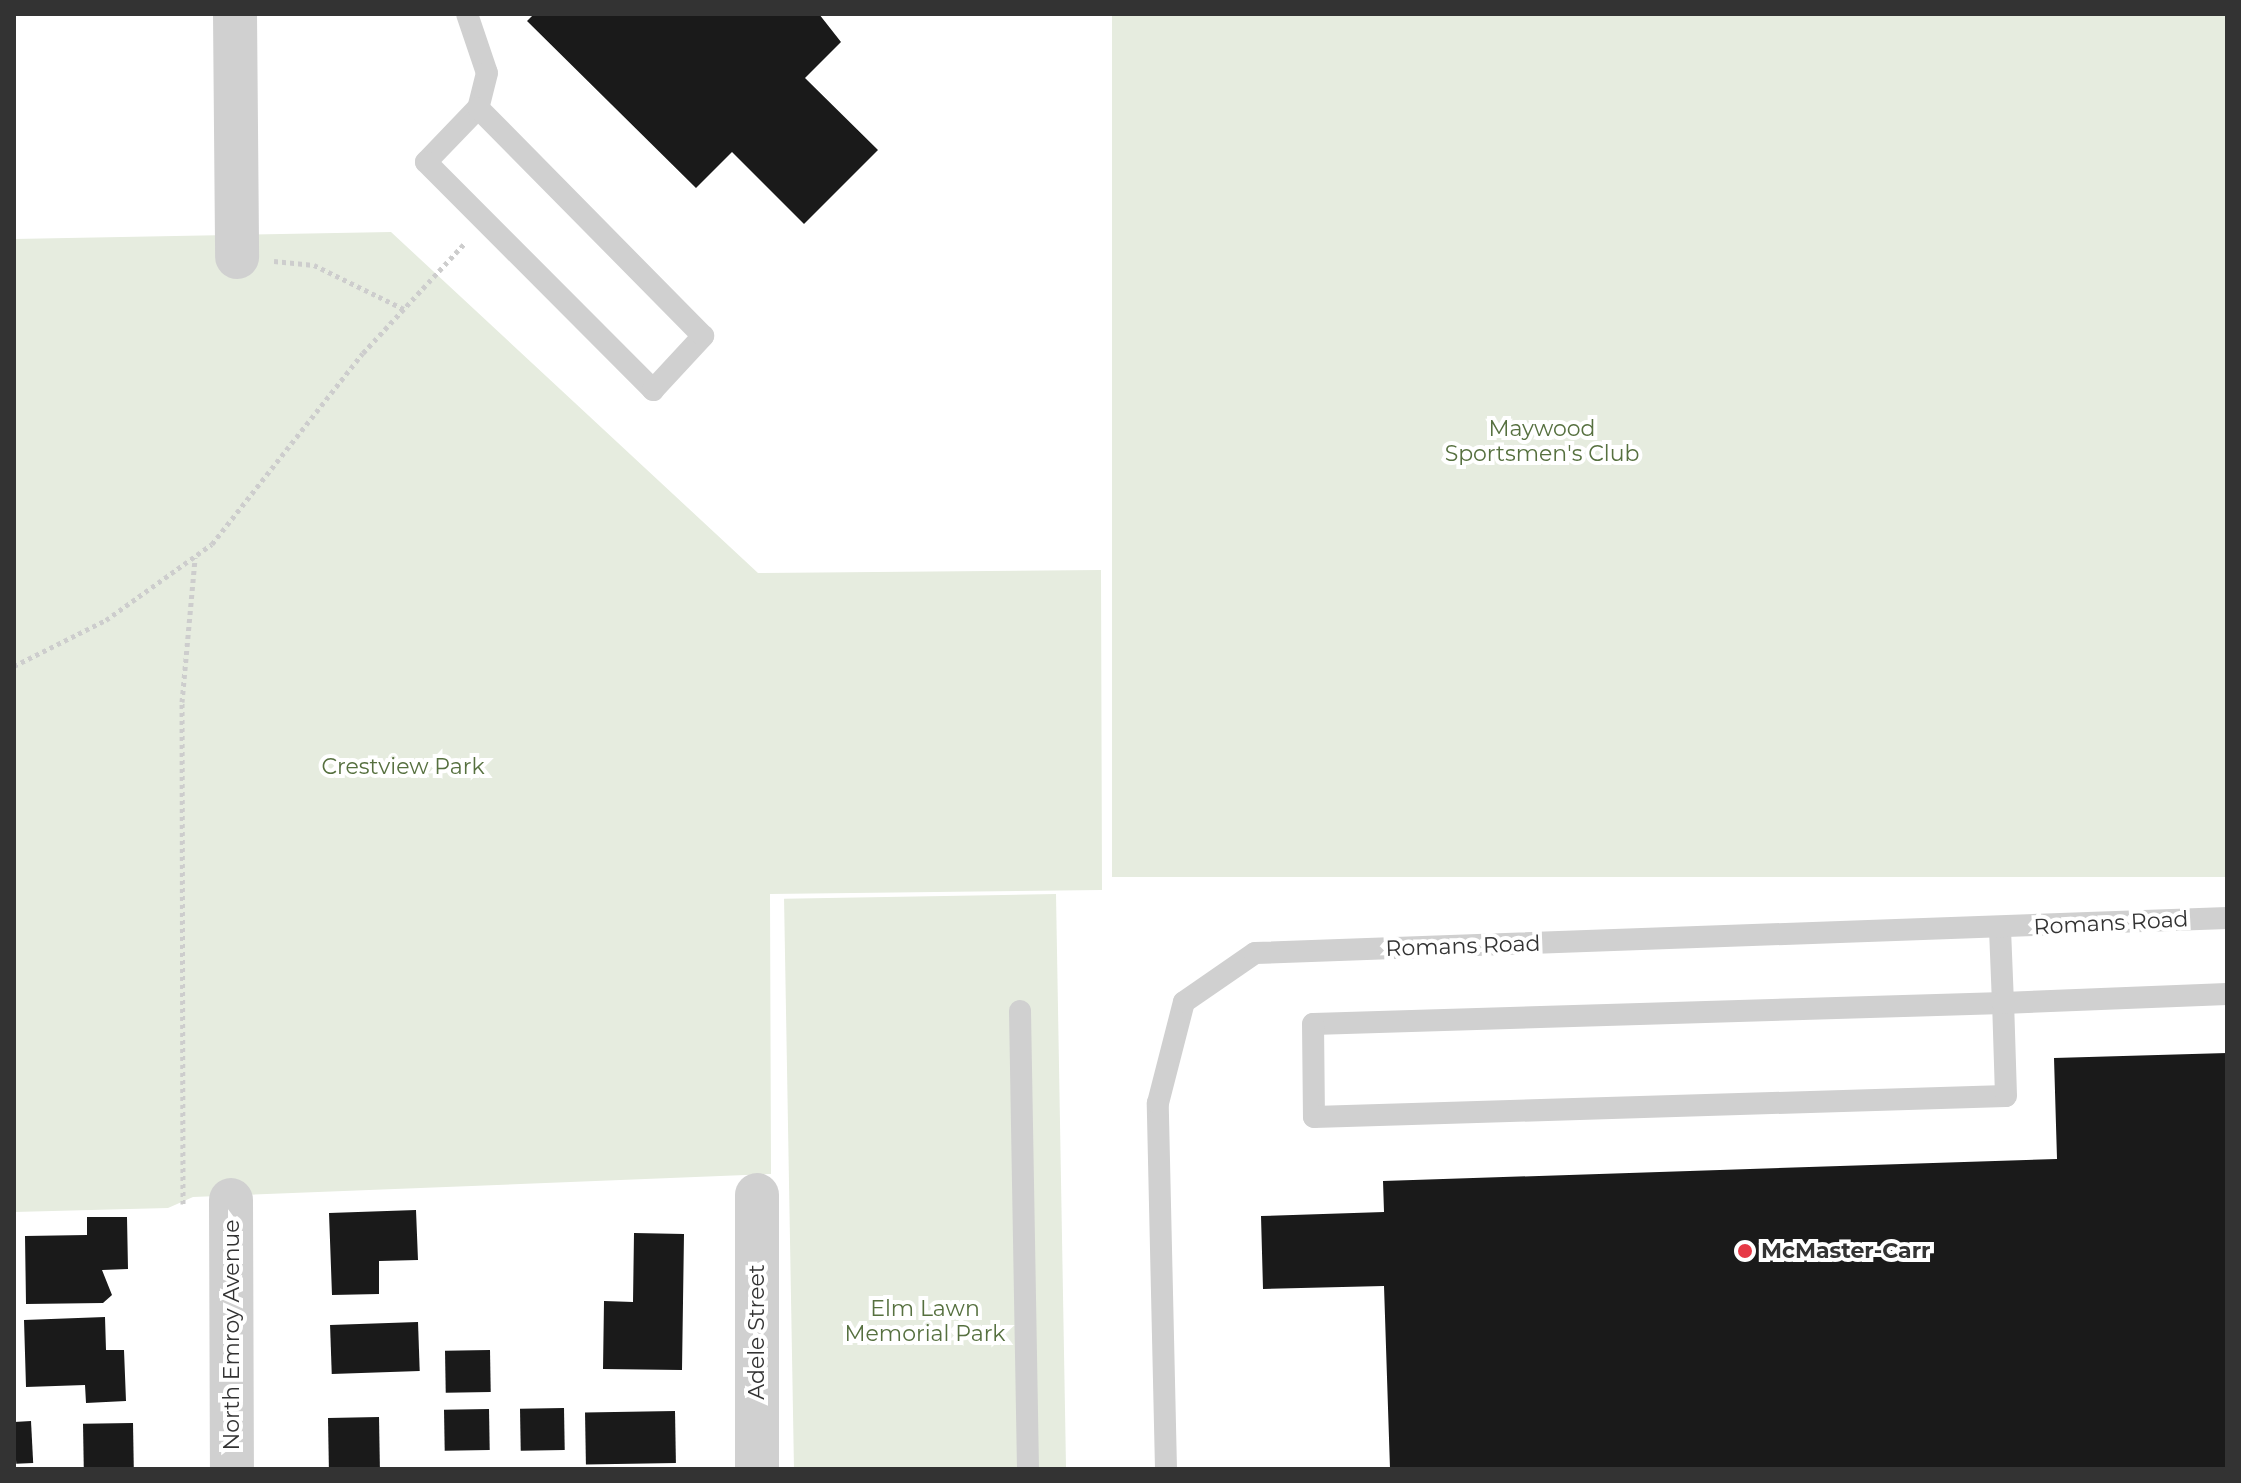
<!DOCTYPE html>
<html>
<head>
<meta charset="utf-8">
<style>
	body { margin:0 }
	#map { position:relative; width:2241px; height:1483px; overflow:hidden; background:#fff; font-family:Montserrat,sans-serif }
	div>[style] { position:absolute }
	.green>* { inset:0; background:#e6ecdf; transform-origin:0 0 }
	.building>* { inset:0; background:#1a1a1a; transform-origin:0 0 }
	.path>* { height:5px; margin-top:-2.5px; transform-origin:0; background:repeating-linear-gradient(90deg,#cdcdcd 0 4px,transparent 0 8px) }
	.service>* { height:22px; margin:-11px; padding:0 11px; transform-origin:11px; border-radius:11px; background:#d0d0d0 }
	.minor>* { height:44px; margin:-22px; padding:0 22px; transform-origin:22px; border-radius:22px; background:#d0d0d0 }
	.dots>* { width:22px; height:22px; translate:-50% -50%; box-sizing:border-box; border:4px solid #fff; border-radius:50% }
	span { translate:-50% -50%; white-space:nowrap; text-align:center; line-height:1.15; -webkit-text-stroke:8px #fff; paint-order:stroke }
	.park-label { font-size:22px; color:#56703f }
	.street-label { font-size:22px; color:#333 }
	.poi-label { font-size:22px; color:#333; font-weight:700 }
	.left { translate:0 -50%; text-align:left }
	.frame { position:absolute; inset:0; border:16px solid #333; pointer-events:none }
</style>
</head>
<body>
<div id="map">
	<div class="green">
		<i style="left:1112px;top:14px;width:1115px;height:863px"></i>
		<i style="clip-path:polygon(391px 232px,758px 573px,1101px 570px,1102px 890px,770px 894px,771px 1174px,193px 1197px,168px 1208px,14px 1212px,14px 239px)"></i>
		<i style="left:1056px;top:894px;width:575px;height:272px;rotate:89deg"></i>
	</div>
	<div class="building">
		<i style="clip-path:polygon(534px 14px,819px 14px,841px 42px,805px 78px,878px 150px,804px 224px,732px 152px,696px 188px,527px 21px)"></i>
		<i style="clip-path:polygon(2227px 1053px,2227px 1469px,1390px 1469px,1384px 1286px,1263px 1289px,1261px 1216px,1384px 1212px,1383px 1181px,2057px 1159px,2054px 1058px)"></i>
		<i style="clip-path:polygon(416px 1210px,418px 1260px,379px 1261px,379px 1294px,332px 1295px,329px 1213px)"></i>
		<i style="clip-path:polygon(87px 1217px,127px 1217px,128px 1269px,102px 1270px,112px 1295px,103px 1303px,26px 1304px,25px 1236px,87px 1235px)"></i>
		<i style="clip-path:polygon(634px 1233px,684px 1234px,682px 1370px,603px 1369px,604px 1301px,633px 1302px)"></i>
		<i style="clip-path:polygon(105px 1317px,106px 1350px,124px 1350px,126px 1401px,86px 1403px,85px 1385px,26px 1387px,24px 1320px)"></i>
		<i style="left:418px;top:1322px;width:49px;height:88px;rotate:88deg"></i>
		<i style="left:490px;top:1350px;width:42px;height:45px;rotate:89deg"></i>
		<i style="left:564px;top:1408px;width:42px;height:44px;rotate:89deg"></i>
		<i style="left:489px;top:1409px;width:41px;height:45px;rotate:89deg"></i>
		<i style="left:675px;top:1411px;width:52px;height:90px;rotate:89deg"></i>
		<i style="left:379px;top:1417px;width:52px;height:51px;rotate:89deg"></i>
		<i style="left:31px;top:1421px;width:42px;height:17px;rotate:87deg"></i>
		<i style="left:133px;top:1423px;width:46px;height:50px;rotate:89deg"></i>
	</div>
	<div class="path">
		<i style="left:274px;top:261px;width:40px;rotate:5.7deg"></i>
		<i style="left:314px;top:265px;width:100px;rotate:26.1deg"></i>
		<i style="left:14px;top:666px;width:103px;rotate:-26.6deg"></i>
		<i style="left:106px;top:620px;width:130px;rotate:-35.6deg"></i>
		<i style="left:212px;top:544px;width:243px;rotate:-51.7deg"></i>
		<i style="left:363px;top:353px;width:150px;rotate:-47.2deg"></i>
		<i style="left:183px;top:1204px;width:502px;rotate:-90.11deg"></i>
		<i style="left:182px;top:702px;width:145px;rotate:-84.8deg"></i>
	</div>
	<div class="service">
		<i style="left:467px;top:14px;width:62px;rotate:71.3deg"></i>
		<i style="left:487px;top:73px;width:36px;rotate:104deg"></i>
		<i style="left:478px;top:108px;width:75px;rotate:133.9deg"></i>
		<i style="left:426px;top:162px;width:322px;rotate:45.1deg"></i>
		<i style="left:653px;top:390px;width:74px;rotate:-47.2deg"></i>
		<i style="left:703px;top:336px;width:320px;rotate:-134.6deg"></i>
		<i style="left:2000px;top:929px;width:74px;rotate:87.7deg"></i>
		<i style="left:2003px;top:1003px;width:690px;rotate:178.26deg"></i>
		<i style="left:1313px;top:1024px;width:93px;rotate:89.4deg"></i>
		<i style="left:1314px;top:1117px;width:692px;rotate:-1.74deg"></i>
		<i style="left:2006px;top:1096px;width:93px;rotate:-91.8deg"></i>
		<i style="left:2003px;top:1003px;width:224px;rotate:-2.3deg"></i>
		<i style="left:1020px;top:1011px;width:458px;rotate:89deg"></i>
		<i style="left:1166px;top:1469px;width:366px;rotate:-91.3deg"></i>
		<i style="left:1158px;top:1103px;width:104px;rotate:-75.6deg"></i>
		<i style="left:1184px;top:1002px;width:86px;rotate:-34.6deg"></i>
		<i style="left:1255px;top:953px;width:973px;rotate:-2.06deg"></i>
	</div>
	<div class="minor">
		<i style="left:235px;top:14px;width:243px;rotate:89.5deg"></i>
		<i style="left:757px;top:1195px;width:274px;rotate:90deg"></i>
		<i style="left:231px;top:1200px;width:269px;rotate:89.8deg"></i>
	</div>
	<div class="dots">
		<i style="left:1745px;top:1251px;background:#e63946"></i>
	</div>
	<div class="park-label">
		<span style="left:1542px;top:441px">Maywood<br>Sportsmen's Club</span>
		<span style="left:403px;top:767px">Crestview Park</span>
		<span style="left:925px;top:1321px">Elm Lawn<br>Memorial Park</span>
	</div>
	<div class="street-label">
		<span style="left:2111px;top:923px;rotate:-3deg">Romans Road</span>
		<span style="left:1463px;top:946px;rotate:-2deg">Romans Road</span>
		<span style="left:757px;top:1332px;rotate:-90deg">Adele Street</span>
		<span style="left:232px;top:1335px;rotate:-90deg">North Emroy Avenue</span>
	</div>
	<div class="poi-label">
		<span class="left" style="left:1761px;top:1251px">McMaster-Carr</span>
	</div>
	<div class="frame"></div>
</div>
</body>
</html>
